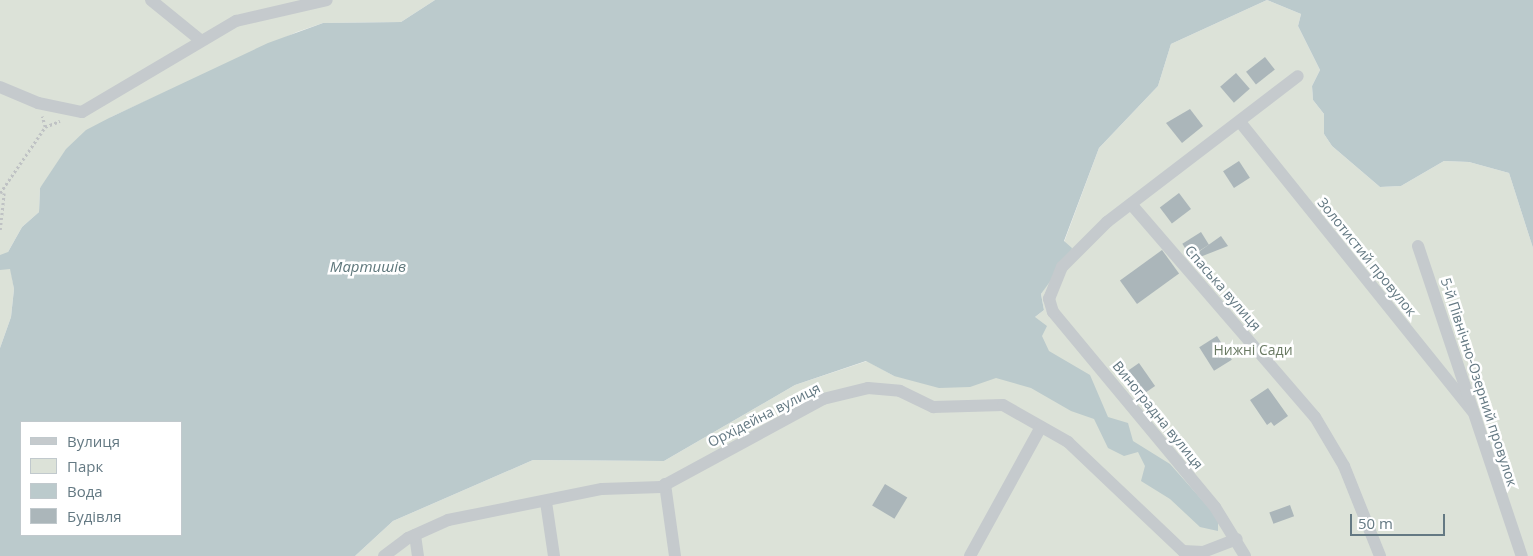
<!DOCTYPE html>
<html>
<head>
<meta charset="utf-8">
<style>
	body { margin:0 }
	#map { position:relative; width:1533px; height:556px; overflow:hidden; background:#faf9f7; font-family:"Open Sans",sans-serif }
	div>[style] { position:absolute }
	.green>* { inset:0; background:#dce2d8 }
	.water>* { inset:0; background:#bbcacc }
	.building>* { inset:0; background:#abb6ba; transform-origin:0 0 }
	.path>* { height:2.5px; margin-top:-1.25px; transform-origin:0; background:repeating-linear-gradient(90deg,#bfc2c4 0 2.5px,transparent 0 5px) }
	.street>* { height:12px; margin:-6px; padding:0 6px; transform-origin:6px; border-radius:6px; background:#c5cacd }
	span { translate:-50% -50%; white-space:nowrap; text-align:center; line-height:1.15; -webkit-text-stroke:5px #fff; paint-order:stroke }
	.street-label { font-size:14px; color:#647983 }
	.park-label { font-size:14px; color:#6a7a63 }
	.water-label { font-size:15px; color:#5f787c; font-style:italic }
	.legend { position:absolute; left:20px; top:421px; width:162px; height:115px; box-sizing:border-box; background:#fff; border:1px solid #c1c9cd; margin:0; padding:6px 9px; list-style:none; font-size:15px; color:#647983 }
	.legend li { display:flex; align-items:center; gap:10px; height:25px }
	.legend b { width:25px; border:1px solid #c1c9cd }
	.scale { position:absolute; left:1350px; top:514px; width:95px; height:22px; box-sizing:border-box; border:2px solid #647983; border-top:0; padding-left:6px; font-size:15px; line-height:18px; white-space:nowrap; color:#647983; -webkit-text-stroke:4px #fff; paint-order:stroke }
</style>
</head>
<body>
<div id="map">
	<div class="green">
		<i style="clip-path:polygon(0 0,435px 0,401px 22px,323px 23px,297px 32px,111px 117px,40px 188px,39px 212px,22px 227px,8px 252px,14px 289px,11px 317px,0 348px)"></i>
		<i style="clip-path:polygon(1267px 0,1301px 14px,1298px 26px,1320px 70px,1312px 86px,1313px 100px,1324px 114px,1324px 134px,1332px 146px,1380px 187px,1401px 186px,1444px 161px,1469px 162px,1509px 173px,1533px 248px,1533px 556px,355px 556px,393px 521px,533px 460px,664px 461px,795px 385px,867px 361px,894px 376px,1035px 317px,1044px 310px,1041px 294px,1064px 258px,1064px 242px,1099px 148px,1158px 86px,1171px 44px)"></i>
	</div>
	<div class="water">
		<i style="clip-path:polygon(evenodd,435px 0,1267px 0,1171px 44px,1158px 86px,1099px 148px,1064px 241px,1072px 248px,1070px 254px,1041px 294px,1044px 310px,1035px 317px,1047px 326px,1042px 336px,1049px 351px,1090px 375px,1108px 417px,1128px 423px,1133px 441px,1170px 464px,1218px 518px,1218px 531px,1200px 527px,1170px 499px,1141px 481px,1145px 466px,1138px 452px,1124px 456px,1108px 448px,1094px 419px,1071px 411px,1031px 388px,996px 378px,970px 387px,939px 388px,894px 376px,866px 361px,795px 385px,664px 461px,533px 460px,393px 521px,355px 556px,0 556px,0 348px,11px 317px,14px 289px,10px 269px,0 270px,0 255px,8px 252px,22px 227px,39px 212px,40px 188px,66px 149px,86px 130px,111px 117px,268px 43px,323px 23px,401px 22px,435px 0,21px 422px,181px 422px,181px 535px,21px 535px,21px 422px)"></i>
		<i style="clip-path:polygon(1267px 0,1533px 0,1533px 248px,1509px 173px,1469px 162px,1444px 161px,1401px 186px,1380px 187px,1332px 146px,1324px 134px,1324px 114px,1313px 100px,1312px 86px,1320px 70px,1298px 26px,1301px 14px)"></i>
	</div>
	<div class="building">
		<i style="left:1265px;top:57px;width:16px;height:24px;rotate:52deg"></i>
		<i style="left:1236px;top:73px;width:21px;height:21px;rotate:49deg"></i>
		<i style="clip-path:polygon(1190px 109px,1203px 126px,1182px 143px,1166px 123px)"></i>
		<i style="left:1239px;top:161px;width:20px;height:19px;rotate:57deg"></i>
		<i style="left:1179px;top:193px;width:20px;height:24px;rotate:53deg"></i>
		<i style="left:1201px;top:232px;width:15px;height:22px;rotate:58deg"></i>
		<i style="clip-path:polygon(1221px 236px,1228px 246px,1200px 257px,1197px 253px)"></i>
		<i style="left:1162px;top:250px;width:29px;height:52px;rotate:54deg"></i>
		<i style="left:1217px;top:336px;width:28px;height:21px;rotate:58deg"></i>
		<i style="left:1139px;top:363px;width:28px;height:22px;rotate:55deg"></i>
		<i style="clip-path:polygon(1268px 388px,1288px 416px,1274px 426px,1271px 422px,1267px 425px,1250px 400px)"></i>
		<i style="left:885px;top:484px;width:26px;height:25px;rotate:31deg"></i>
		<i style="left:1290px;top:505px;width:12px;height:22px;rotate:70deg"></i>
	</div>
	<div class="path">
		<i style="left:45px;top:127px;width:16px;rotate:-22deg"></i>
		<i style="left:0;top:193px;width:80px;rotate:-55.7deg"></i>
		<i style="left:45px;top:127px;width:11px;rotate:-105deg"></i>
		<i style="left:0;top:230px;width:37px;rotate:-84deg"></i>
	</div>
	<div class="street">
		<i style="left:151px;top:0;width:62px;rotate:39.1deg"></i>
		<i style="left:0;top:87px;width:41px;rotate:22.8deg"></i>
		<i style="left:38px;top:103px;width:45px;rotate:11.6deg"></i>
		<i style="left:82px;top:112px;width:179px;rotate:-30.6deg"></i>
		<i style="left:236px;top:21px;width:93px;rotate:-13deg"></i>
		<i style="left:1240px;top:122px;width:371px;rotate:51.2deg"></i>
		<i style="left:1131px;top:204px;width:281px;rotate:49.2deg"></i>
		<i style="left:1315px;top:417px;width:57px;rotate:59.4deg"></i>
		<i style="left:1344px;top:466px;width:97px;rotate:68.2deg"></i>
		<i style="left:1418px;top:246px;width:327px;rotate:71.5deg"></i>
		<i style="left:665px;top:484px;width:73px;rotate:82.1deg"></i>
		<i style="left:546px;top:502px;width:55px;rotate:81.6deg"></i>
		<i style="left:415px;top:535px;width:21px;rotate:82deg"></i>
		<i style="left:384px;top:556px;width:30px;rotate:-37deg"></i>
		<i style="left:408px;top:538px;width:44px;rotate:-24.2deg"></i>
		<i style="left:448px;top:520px;width:157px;rotate:-11.4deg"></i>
		<i style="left:602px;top:489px;width:59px;rotate:-1.9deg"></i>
		<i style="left:661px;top:487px;width:184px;rotate:-28.5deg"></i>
		<i style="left:823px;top:399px;width:46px;rotate:-13.7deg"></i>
		<i style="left:868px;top:388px;width:32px;rotate:5deg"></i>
		<i style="left:900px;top:391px;width:37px;rotate:26deg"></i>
		<i style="left:933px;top:407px;width:70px;rotate:-1.6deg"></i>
		<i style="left:1003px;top:405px;width:75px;rotate:29.6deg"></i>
		<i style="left:1068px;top:442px;width:158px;rotate:43.5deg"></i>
		<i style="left:1183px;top:551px;width:20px;rotate:3deg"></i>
		<i style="left:1203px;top:552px;width:36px;rotate:-21deg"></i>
		<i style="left:970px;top:556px;width:147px;rotate:-61.2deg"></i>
		<i style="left:1245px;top:556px;width:57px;rotate:-121.5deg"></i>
		<i style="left:1215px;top:507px;width:254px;rotate:-129.7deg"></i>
		<i style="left:1053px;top:312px;width:14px;rotate:-107deg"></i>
		<i style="left:1049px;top:299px;width:35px;rotate:-68deg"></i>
		<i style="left:1062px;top:267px;width:64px;rotate:-45deg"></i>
		<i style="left:1107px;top:222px;width:240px;rotate:-37.4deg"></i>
	</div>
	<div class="street-label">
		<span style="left:1367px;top:257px;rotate:51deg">Золотистий провулок</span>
		<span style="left:1223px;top:288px;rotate:49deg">Спаська вулиця</span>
		<span style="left:1479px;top:382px;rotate:72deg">5-й Північно-Озерний провулок</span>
		<span style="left:764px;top:415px;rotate:-27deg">Орхідейна вулиця</span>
		<span style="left:1158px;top:415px;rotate:51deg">Виноградна вулиця</span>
	</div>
	<div class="park-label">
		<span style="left:1253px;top:350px">Нижні Сади</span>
	</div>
	<div class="water-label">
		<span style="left:368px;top:267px">Мартишів</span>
	</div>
	<ul class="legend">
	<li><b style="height:6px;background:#c5cacd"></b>Вулиця</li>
	<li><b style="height:14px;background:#dce2d8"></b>Парк</li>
	<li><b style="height:14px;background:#bbcacc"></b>Вода</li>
	<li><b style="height:14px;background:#abb6ba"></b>Будівля</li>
	</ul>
	<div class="scale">50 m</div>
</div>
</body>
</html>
